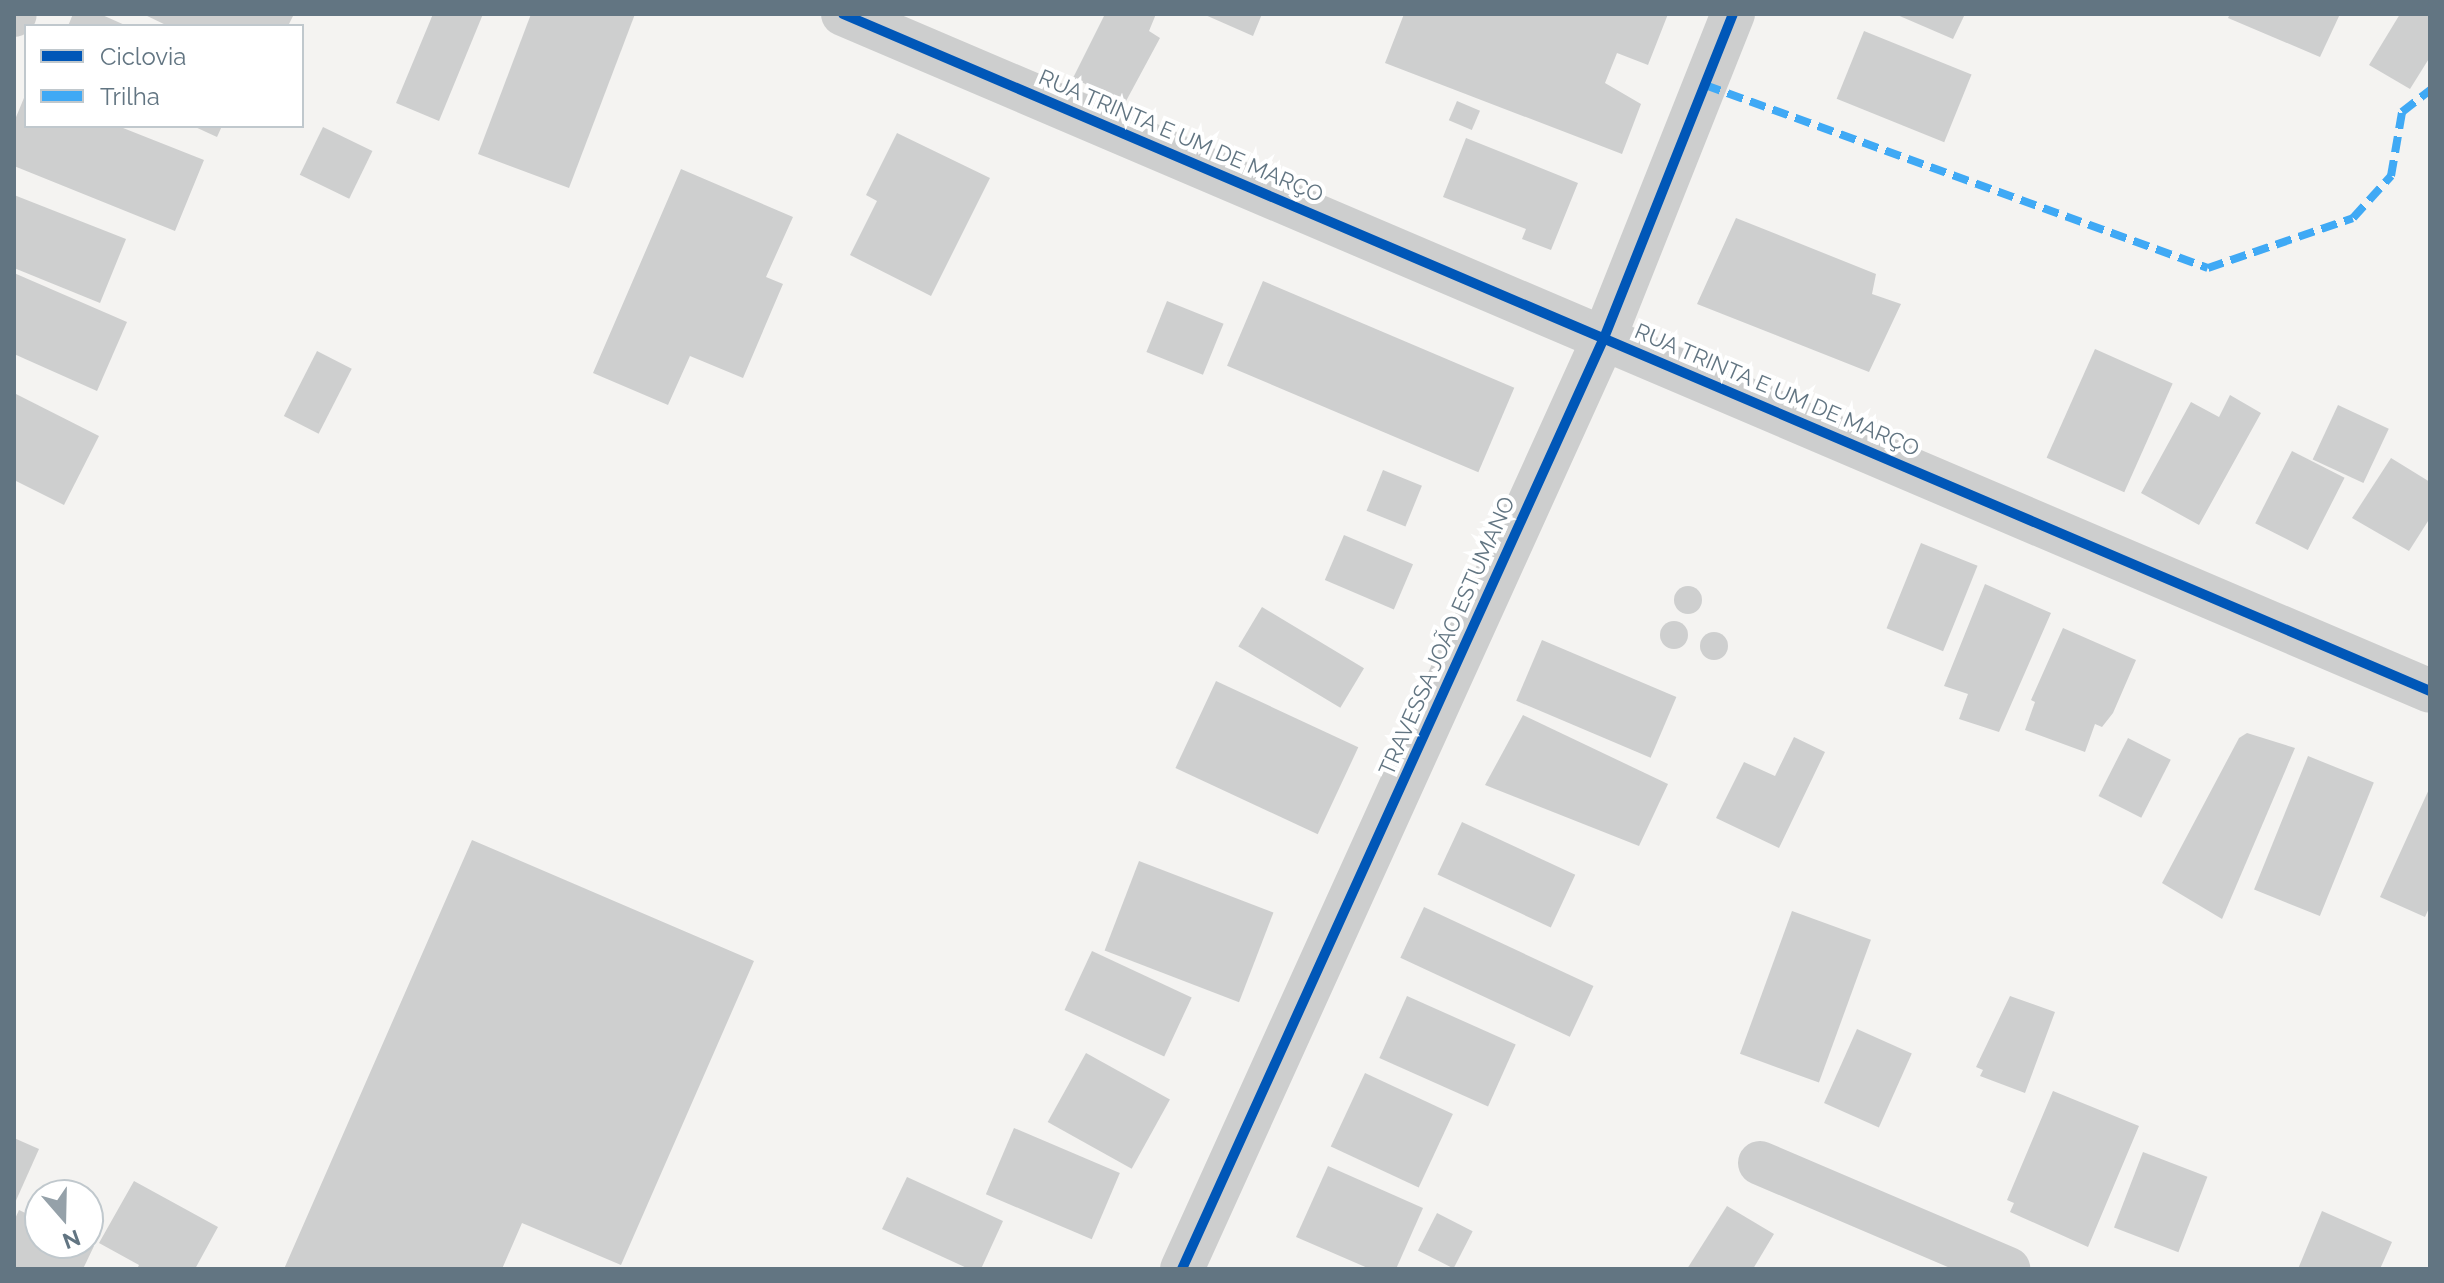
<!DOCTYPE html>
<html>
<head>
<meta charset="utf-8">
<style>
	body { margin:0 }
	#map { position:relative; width:2444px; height:1283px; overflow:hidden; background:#f4f3f1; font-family:Raleway,sans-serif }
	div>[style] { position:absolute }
	.building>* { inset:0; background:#cecfcf; transform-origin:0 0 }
	.round { border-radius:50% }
	.minor>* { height:44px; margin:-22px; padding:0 22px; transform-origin:22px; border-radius:22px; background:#cdcece }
	.quiet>* { height:8px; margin-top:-4px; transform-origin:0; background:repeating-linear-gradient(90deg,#3fa9f5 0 16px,transparent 0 24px) }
	.cycleway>* { height:10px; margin:-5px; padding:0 5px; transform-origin:5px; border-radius:5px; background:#0057b8 }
	span { translate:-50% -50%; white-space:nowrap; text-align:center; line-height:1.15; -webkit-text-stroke:8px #fff; paint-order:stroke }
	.street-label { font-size:22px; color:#627582 }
	.frame { position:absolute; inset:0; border:16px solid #627582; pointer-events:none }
	.legend { position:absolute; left:24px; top:24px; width:280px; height:104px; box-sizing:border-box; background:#fff; border:2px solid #c0c8cd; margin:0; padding:10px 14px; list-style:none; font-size:24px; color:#627582 }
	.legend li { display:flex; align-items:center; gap:16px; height:40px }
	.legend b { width:40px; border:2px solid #c0c8cd }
	.north { position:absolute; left:24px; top:1179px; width:80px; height:80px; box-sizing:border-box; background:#fff; border:2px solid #c0c8cd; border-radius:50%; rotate:160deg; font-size:22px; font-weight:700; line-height:32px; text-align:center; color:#627582 }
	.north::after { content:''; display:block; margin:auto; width:28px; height:36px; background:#95a1a9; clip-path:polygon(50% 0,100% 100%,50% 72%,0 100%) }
</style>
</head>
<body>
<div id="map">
	<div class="building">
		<i style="clip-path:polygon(73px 14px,100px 14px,127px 26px,68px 26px)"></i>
		<i style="clip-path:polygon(143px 14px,294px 14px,288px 26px,168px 26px)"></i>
		<i style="clip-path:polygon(433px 14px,483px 14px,439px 121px,396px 103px)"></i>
		<i style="clip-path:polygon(531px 14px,635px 14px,569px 188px,478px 154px)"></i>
		<i style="clip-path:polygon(1105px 14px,1156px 14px,1149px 31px,1160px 38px,1125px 103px,1073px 78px)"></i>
		<i style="clip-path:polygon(1203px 14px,1262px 14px,1253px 36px)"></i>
		<i style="clip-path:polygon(1404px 14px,1668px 14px,1648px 65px,1617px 53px,1605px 83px,1641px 104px,1622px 154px,1385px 63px)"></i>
		<i style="clip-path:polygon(1895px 14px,1965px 14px,1953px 39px)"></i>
		<i style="clip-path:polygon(2230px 14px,2340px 14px,2320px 57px,2228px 18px)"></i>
		<i style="clip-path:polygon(2400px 14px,2430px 14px,2430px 57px,2410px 89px,2369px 65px)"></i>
		<i style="left:1864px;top:31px;width:116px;height:73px;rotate:22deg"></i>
		<i style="clip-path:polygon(26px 93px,26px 126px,118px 126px,204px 160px,175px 231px,14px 166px,14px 122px)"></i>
		<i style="left:1457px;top:101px;width:25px;height:21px;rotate:23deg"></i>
		<i style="clip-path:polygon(193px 126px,222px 126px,217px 137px)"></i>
		<i style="left:323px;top:127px;width:55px;height:53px;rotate:26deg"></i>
		<i style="clip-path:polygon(897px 133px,990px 178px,931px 296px,850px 255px,877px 201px,866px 195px)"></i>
		<i style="clip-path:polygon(1466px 138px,1578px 183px,1551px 250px,1522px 239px,1526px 229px,1443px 197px)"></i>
		<i style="clip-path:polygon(681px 169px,793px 217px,766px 277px,783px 284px,743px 378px,690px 356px,668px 405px,593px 373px)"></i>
		<i style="clip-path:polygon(14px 195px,126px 239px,100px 303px,14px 268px)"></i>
		<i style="clip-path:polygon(1736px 218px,1876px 274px,1872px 294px,1901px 304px,1869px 372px,1697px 304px)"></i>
		<i style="clip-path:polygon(14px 273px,127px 322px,97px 391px,14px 354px)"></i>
		<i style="left:1263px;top:281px;width:273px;height:92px;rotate:23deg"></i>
		<i style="left:1167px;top:301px;width:61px;height:55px;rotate:22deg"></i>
		<i style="left:2095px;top:349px;width:85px;height:119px;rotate:24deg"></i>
		<i style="left:317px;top:351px;width:39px;height:73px;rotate:27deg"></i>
		<i style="clip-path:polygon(14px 393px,99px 436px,64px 505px,14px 480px)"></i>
		<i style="clip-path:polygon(2230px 395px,2261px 413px,2199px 525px,2141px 493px,2191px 402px,2219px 417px)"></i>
		<i style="left:2338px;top:405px;width:56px;height:60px;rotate:25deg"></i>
		<i style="left:2292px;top:451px;width:59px;height:81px;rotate:27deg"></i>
		<i style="clip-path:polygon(2391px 458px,2430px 482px,2430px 518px,2409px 551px,2352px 518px)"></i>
		<i style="left:1383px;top:470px;width:42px;height:44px;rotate:22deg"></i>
		<i style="left:1344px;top:535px;width:75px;height:49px;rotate:23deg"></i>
		<i style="left:1921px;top:543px;width:61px;height:92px;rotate:22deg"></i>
		<i style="clip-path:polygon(1985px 584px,2051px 613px,1999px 732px,1959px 719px,1968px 694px,1944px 686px)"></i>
		<i class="round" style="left:1674px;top:586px;width:28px;height:28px"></i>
		<i style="left:1262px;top:607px;width:119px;height:46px;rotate:31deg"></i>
		<i class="round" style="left:1660px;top:621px;width:28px;height:28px"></i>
		<i style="clip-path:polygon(2063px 628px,2136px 660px,2113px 713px,2102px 727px,2095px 724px,2085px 752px,2025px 730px,2035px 702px,2031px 700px)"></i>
		<i class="round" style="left:1700px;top:632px;width:28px;height:28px"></i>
		<i style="left:1542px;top:640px;width:146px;height:66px;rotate:23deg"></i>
		<i style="left:1216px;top:681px;width:157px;height:96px;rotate:25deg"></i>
		<i style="clip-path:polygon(1523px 715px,1668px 784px,1639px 846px,1485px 785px)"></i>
		<i style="clip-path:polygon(2247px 733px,2295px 748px,2222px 919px,2162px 883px,2239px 738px)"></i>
		<i style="clip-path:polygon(1794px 737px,1825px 752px,1779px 848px,1716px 818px,1744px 762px,1775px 776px)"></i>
		<i style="left:2128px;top:738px;width:48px;height:65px;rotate:27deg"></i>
		<i style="left:2308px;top:756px;width:71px;height:144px;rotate:22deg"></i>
		<i style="clip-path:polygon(2430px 787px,2430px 906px,2425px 917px,2380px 897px)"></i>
		<i style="left:1462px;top:822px;width:125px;height:58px;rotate:25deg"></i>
		<i style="clip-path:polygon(472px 840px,754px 961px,621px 1265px,522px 1223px,502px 1269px,284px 1269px)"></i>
		<i style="left:1139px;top:861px;width:144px;height:96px;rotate:21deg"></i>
		<i style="left:1424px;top:907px;width:187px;height:56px;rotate:25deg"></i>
		<i style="left:1792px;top:911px;width:84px;height:152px;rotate:20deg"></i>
		<i style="left:1092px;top:951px;width:110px;height:65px;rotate:25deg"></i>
		<i style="left:1407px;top:996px;width:119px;height:68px;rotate:24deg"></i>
		<i style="clip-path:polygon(2010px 996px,2055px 1012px,2025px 1093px,1980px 1076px,1983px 1070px,1976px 1067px)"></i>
		<i style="left:1857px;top:1029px;width:60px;height:81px;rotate:24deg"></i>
		<i style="left:1086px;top:1053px;width:96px;height:79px;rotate:29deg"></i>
		<i style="left:1365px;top:1073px;width:97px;height:81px;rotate:25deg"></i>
		<i style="clip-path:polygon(2053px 1091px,2139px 1126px,2088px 1247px,2010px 1212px,2014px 1203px,2007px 1200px)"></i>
		<i style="left:1014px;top:1128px;width:115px;height:72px;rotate:23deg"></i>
		<i style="clip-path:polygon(14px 1138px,39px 1149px,14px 1205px)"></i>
		<i style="left:2143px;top:1152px;width:69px;height:81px;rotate:21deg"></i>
		<i style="clip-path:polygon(1328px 1166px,1423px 1208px,1396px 1269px,1370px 1269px,1296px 1237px)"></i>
		<i style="clip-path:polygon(907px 1177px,1003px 1221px,981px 1269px,969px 1269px,882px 1229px)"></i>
		<i style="clip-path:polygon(134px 1181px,218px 1227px,195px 1269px,137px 1269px,139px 1265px,99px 1243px)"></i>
		<i style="clip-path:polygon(1727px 1206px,1774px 1234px,1753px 1269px,1687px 1269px)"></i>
		<i style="clip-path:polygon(19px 1210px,40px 1220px,40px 1243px,94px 1246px,83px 1269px,14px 1269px,14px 1221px)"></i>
		<i style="clip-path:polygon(2322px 1211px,2392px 1242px,2380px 1269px,2298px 1269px)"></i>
		<i style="left:1437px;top:1213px;width:40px;height:42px;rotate:27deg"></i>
	</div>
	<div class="minor">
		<i style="left:843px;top:14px;width:1725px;rotate:23.1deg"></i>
		<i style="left:14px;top:15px;width:1px;rotate:-45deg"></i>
		<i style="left:1760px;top:1163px;width:270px;rotate:23.1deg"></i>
		<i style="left:1182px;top:1269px;width:1022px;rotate:-65.62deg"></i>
		<i style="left:1604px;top:338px;width:349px;rotate:-68.3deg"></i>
	</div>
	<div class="quiet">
		<i style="left:1705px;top:85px;width:535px;rotate:19.99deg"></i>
		<i style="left:2208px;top:268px;width:153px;rotate:-19deg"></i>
		<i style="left:2353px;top:218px;width:57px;rotate:-47.9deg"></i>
		<i style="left:2391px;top:176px;width:65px;rotate:-80.2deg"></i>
		<i style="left:2402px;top:112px;width:36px;rotate:-38deg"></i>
	</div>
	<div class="cycleway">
		<i style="left:843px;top:14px;width:1725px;rotate:23.1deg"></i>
		<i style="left:1182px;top:1269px;width:1022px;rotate:-65.62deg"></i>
		<i style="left:1604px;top:338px;width:349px;rotate:-68.3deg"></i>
	</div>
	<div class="street-label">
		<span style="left:1181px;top:136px;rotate:23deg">RUA TRINTA E UM DE MARÇO</span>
		<span style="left:1777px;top:390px;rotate:23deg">RUA TRINTA E UM DE MARÇO</span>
		<span style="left:1447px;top:636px;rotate:-66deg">TRAVESSA JOÃO ESTUMANO</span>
	</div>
	<div class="frame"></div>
	<ul class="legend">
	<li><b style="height:10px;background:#0057b8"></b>Ciclovia</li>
	<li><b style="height:10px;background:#3fa9f5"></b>Trilha</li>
	</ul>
	<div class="north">N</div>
</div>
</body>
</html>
